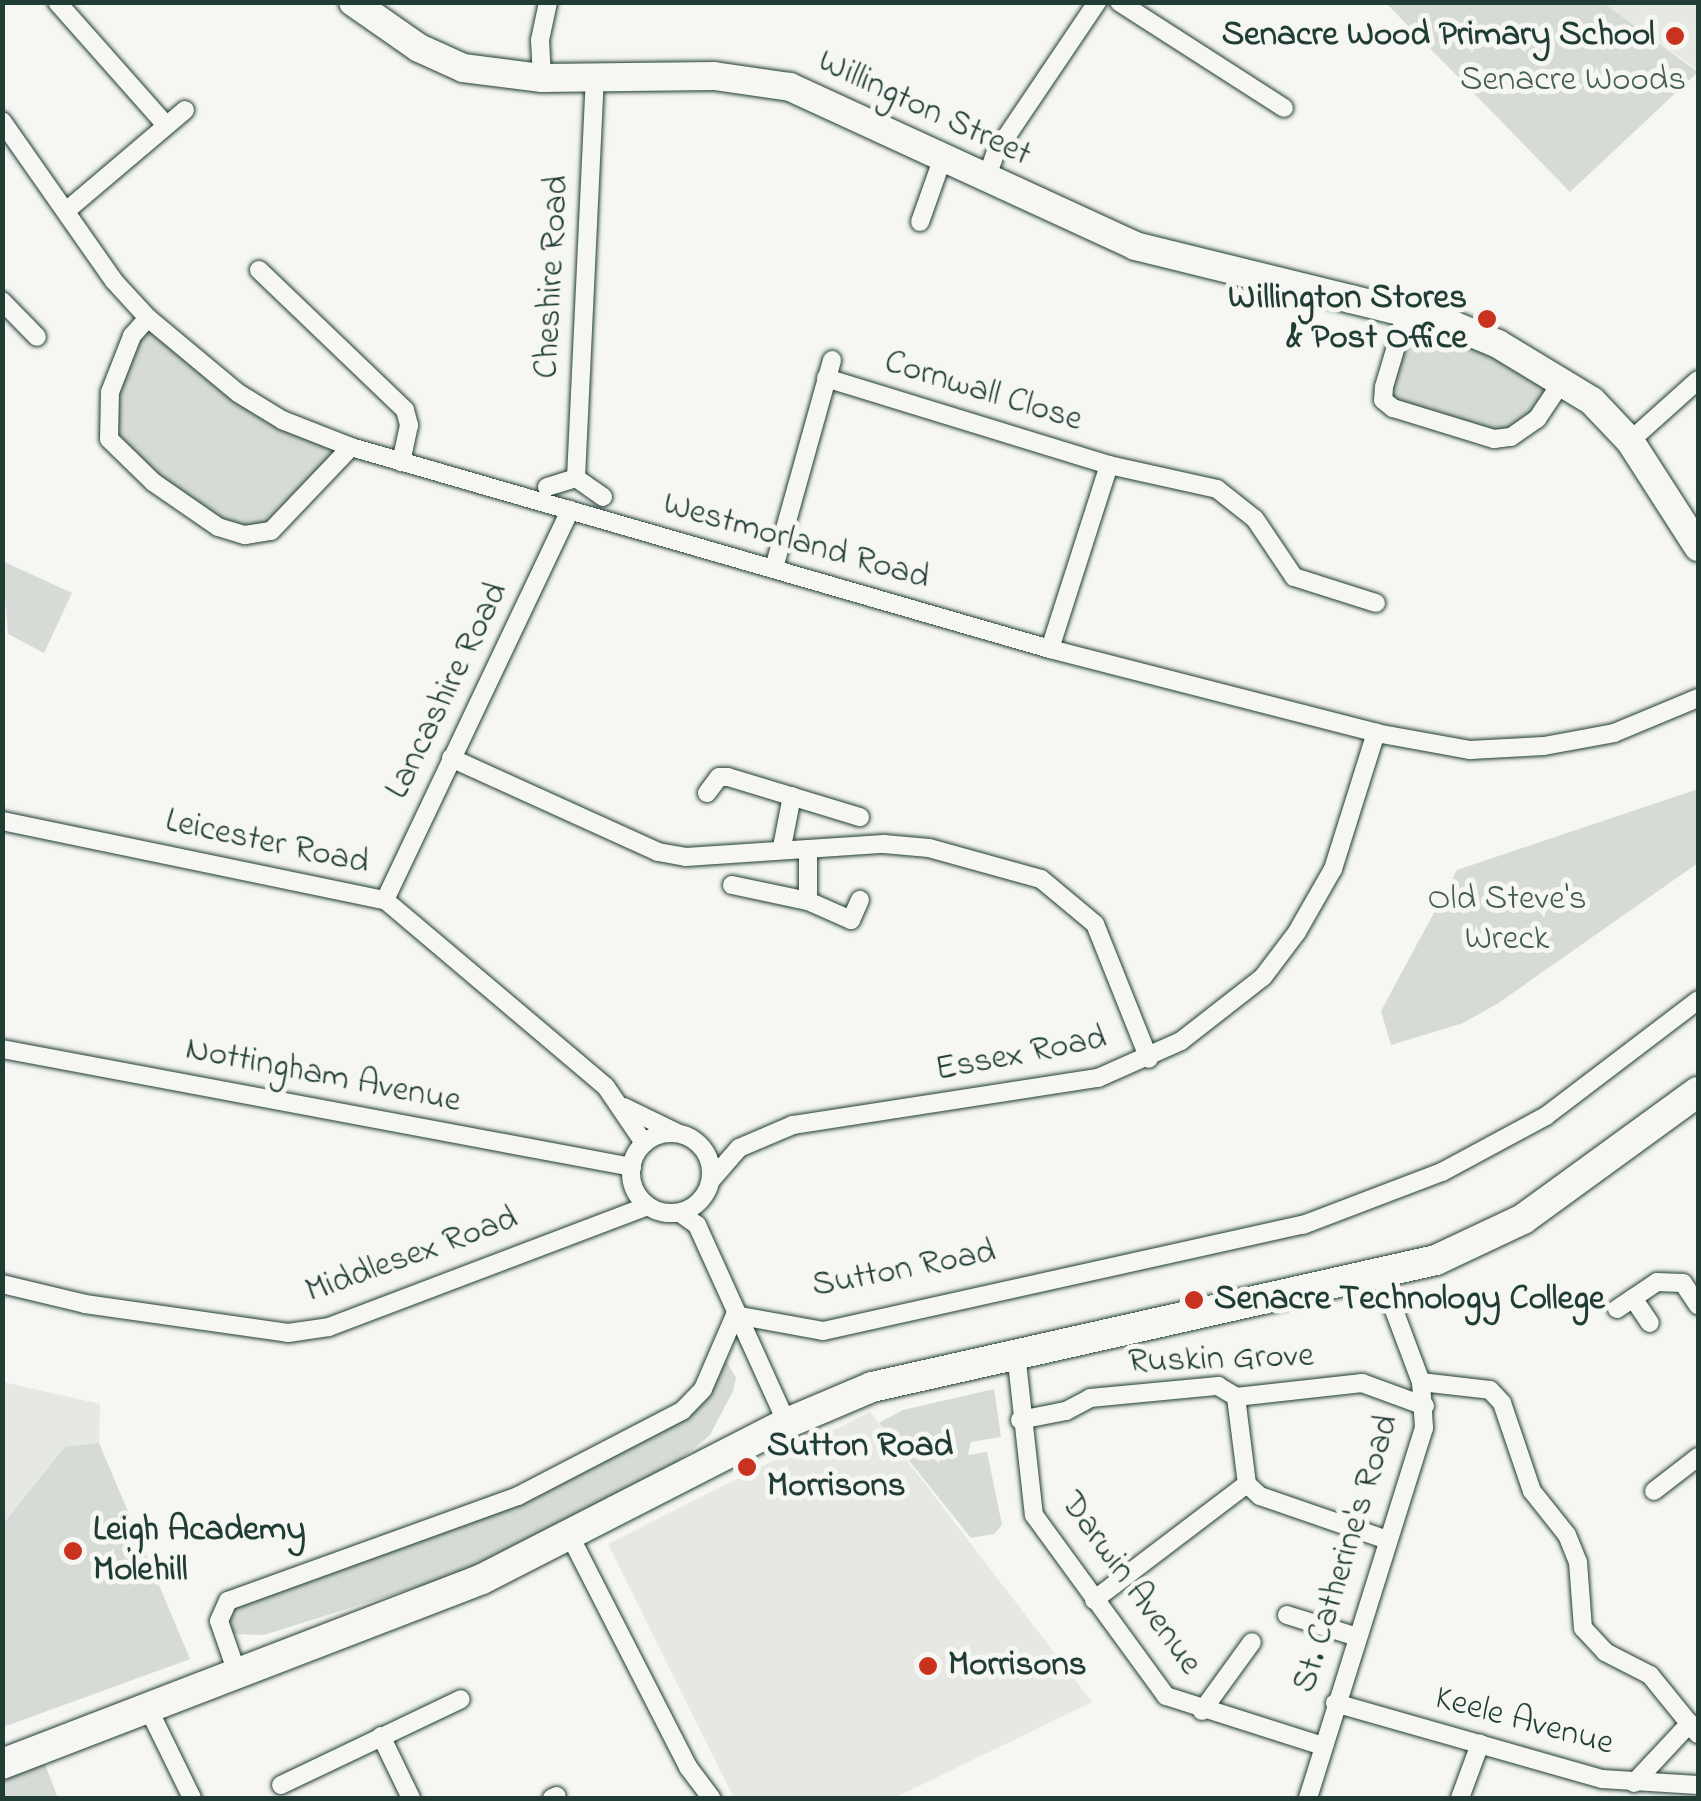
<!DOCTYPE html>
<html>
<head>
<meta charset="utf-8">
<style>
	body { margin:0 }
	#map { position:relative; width:1701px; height:1801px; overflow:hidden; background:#f6f6f2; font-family:"Indie Flower",sans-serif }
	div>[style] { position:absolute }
	.built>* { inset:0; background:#e6e8e4 }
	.green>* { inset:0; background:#d6dbd6 }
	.roads { filter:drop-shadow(0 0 2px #1f3d34) drop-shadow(0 0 2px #1f3d34) }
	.street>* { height:18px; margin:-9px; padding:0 9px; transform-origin:9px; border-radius:9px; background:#f6f6f2 }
	.street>.ring { margin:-9px; padding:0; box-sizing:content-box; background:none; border:18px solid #f6f6f2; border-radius:50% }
	.secondary>* { height:28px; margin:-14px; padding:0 14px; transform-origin:14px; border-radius:14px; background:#f6f6f2 }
	.primary>* { height:30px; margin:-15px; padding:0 15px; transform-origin:15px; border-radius:15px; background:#f6f6f2 }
	.dots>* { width:28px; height:28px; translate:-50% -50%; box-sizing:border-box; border:5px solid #f6f6f2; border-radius:50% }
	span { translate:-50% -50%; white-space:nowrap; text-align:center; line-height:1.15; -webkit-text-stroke:10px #f6f6f2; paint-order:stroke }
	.poi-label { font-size:35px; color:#1f3d34; font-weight:700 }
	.right { translate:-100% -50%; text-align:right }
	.left { translate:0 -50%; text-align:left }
	.park-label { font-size:35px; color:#445d54 }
	.street-label { font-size:35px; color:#1f3d34 }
	.frame { position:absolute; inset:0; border:5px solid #1f3d34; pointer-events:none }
</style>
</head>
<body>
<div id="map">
	<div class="built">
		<i style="clip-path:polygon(1604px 3px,1698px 3px,1698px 70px)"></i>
		<i style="clip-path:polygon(3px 1382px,100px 1404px,99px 1443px,190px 1659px,3px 1727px)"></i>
		<i style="clip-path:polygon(870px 1412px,1092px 1702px,894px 1798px,734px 1798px,608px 1544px)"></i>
	</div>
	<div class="green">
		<i style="clip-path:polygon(1386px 3px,1604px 3px,1698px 72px,1570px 192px)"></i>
		<i style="clip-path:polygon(1406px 313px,1563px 380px,1511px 437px,1393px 408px,1384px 387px)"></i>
		<i style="clip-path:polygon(148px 318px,238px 393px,351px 447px,298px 510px,245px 535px,120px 455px,110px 392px)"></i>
		<i style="clip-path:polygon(2px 561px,72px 593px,44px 653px,8px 634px)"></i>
		<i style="clip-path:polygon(1698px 789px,1698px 863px,1497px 1004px,1463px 1023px,1391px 1045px,1381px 1011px,1457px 870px)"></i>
		<i style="clip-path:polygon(723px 1355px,736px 1378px,733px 1391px,710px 1435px,674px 1465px,461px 1573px,264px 1635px,229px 1634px,226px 1615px,241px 1600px,511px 1505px,696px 1408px)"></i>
		<i style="clip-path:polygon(994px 1389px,1001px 1437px,971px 1442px,968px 1455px,987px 1452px,1002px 1525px,994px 1534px,971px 1538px,879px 1423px,903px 1410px)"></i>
		<i style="clip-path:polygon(99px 1443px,190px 1659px,3px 1727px,3px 1524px,65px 1447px)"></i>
		<i style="clip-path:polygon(44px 1762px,58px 1798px,3px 1798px,3px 1770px)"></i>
	</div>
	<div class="roads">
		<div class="street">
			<i style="left:57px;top:2px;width:162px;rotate:48.5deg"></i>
			<i style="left:1119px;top:2px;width:196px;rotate:32.7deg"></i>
			<i style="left:542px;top:78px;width:38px;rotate:-93deg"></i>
			<i style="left:540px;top:40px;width:39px;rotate:-78deg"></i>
			<i style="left:2px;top:121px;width:195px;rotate:55deg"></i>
			<i style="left:114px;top:281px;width:50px;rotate:47.4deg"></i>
			<i style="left:148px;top:318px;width:117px;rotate:39.8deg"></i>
			<i style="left:238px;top:393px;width:52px;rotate:31.5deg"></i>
			<i style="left:282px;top:420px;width:74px;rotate:21.4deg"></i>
			<i style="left:351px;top:447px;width:728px;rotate:16.12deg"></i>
			<i style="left:1050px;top:649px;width:337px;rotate:14.4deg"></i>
			<i style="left:1376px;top:733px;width:96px;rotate:10.3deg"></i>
			<i style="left:1470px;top:750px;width:74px;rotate:-3.1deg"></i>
			<i style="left:1544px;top:746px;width:71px;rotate:-10.5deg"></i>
			<i style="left:1614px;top:733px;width:91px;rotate:-22.6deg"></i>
			<i style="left:986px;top:179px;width:29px;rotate:-70deg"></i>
			<i style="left:996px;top:152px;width:181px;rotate:-56deg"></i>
			<i style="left:66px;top:211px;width:156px;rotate:-40.3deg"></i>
			<i style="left:920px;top:222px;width:69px;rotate:-70.5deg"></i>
			<i style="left:259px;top:270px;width:202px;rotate:43.8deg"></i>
			<i style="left:405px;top:410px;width:16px;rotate:75deg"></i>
			<i style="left:409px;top:425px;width:38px;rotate:102deg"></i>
			<i style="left:2px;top:301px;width:50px;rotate:45.8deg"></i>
			<i style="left:1406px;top:313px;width:77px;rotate:106.6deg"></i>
			<i style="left:1384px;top:387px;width:13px;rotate:94deg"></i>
			<i style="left:1383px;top:400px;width:13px;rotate:39deg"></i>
			<i style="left:1393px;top:408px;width:106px;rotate:17.1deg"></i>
			<i style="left:1494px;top:439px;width:17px;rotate:-7deg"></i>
			<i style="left:1511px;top:437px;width:32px;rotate:-35deg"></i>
			<i style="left:1537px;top:419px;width:47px;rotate:-56.3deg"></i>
			<i style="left:148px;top:318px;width:24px;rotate:132deg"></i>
			<i style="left:132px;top:336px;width:60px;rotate:111.4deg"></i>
			<i style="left:110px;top:392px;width:47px;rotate:91.2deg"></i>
			<i style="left:109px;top:439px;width:62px;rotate:44.3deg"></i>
			<i style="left:153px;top:482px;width:79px;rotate:34.7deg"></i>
			<i style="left:218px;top:527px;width:28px;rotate:17deg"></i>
			<i style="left:245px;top:535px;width:26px;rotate:-9deg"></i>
			<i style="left:271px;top:531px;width:116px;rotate:-46.4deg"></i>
			<i style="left:826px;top:378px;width:296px;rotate:17.1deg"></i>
			<i style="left:1109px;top:465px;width:193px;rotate:107.8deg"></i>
			<i style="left:1630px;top:441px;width:91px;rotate:-41.9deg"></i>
			<i style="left:1109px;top:465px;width:111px;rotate:12.5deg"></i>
			<i style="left:1217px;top:489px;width:48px;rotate:38.3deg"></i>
			<i style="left:1255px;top:519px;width:70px;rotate:56.1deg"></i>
			<i style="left:1294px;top:577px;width:86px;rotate:17.6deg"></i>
			<i style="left:576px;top:478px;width:399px;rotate:-87.3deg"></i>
			<i style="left:547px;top:487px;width:30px;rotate:-17deg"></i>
			<i style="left:576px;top:478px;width:33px;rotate:35deg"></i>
			<i style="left:774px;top:568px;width:216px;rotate:-74.4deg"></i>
			<i style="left:451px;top:758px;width:227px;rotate:24.4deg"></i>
			<i style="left:658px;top:852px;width:28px;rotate:10deg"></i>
			<i style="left:686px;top:857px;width:198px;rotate:-3.8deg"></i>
			<i style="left:884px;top:844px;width:45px;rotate:5.1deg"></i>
			<i style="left:929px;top:848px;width:116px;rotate:15.5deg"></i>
			<i style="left:1041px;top:879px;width:70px;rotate:39.8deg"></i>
			<i style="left:1095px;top:924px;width:145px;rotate:68.2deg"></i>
			<i style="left:707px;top:793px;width:20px;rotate:-53deg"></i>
			<i style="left:719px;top:777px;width:9px"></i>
			<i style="left:728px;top:777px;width:138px;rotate:16.9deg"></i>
			<i style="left:2px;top:821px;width:391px;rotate:11.7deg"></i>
			<i style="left:385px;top:900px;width:289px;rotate:40.2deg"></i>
			<i style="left:606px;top:1087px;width:68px;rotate:55.8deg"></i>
			<i style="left:782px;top:847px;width:52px;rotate:-78.9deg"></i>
			<i style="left:732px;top:885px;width:78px;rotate:11.9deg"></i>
			<i style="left:808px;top:901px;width:47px;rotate:23.8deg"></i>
			<i style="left:851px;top:920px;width:22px;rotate:-66deg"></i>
			<i style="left:385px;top:900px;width:432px;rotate:-64.6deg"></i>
			<i style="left:808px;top:901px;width:52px;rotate:-90deg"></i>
			<i style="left:2px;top:1049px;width:641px;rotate:10.61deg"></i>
			<i style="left:624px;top:1107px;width:59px;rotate:26.1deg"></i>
			<i class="ring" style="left:631px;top:1133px;width:62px;height:62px"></i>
			<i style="left:712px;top:1179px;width:41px;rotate:-48.9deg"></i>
			<i style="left:739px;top:1148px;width:59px;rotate:-23.1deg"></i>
			<i style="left:793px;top:1125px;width:309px;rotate:-8.8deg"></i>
			<i style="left:1098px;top:1078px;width:91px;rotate:-24deg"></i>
			<i style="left:1181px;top:1041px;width:104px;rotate:-38deg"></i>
			<i style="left:1263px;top:977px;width:56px;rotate:-52.9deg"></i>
			<i style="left:1297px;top:932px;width:73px;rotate:-60.3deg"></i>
			<i style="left:1333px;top:869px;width:143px;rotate:-72.5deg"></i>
			<i style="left:680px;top:1213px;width:21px;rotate:35deg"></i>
			<i style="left:697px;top:1225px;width:217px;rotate:65.6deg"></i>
			<i style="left:2px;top:1284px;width:85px;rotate:13.5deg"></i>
			<i style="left:85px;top:1304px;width:205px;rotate:8.1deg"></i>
			<i style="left:288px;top:1333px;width:41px;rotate:-8.3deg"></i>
			<i style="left:329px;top:1327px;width:341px;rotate:-20.8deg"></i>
			<i style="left:1633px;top:1298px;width:30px;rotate:56deg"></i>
			<i style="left:1617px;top:1309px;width:48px;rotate:-34deg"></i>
			<i style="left:1657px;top:1282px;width:26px;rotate:2deg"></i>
			<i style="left:1683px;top:1283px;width:27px;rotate:56deg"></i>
			<i style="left:1016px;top:1353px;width:163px;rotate:83.7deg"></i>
			<i style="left:1034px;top:1515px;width:224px;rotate:53.9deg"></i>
			<i style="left:1166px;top:1696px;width:165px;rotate:17.7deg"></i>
			<i style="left:1421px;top:1382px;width:69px;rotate:6.6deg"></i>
			<i style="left:1490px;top:1390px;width:18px;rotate:47deg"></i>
			<i style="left:1502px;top:1403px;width:93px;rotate:71.2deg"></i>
			<i style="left:1532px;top:1491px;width:56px;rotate:51.5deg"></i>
			<i style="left:1567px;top:1535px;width:29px;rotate:68deg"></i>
			<i style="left:1578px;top:1562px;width:66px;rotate:85.7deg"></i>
			<i style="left:1583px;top:1628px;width:33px;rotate:47deg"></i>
			<i style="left:1605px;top:1652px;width:51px;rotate:27.1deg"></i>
			<i style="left:1650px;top:1675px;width:76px;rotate:50.9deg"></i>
			<i style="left:1236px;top:1397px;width:88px;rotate:82.8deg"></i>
			<i style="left:1247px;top:1484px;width:18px;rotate:43deg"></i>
			<i style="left:1260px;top:1496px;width:131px;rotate:19.1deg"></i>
			<i style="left:1020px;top:1420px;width:47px;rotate:-11.1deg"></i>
			<i style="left:1066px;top:1411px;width:27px;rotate:-28deg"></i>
			<i style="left:1090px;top:1398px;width:129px;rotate:-5.4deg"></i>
			<i style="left:1218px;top:1386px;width:21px;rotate:31deg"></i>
			<i style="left:1236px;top:1397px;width:127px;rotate:-6.3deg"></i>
			<i style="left:1362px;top:1383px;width:67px;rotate:20.1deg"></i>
			<i style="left:1654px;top:1491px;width:56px;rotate:-37.7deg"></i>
			<i style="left:571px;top:1538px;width:257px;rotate:62.9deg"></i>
			<i style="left:688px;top:1767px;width:39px;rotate:53deg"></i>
			<i style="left:1094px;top:1600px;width:192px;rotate:-37.2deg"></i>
			<i style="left:1287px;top:1615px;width:70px;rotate:17.4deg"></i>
			<i style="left:236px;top:1670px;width:52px;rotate:-109.1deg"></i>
			<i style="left:219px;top:1621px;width:22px;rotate:-66deg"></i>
			<i style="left:228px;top:1601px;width:308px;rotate:-19.9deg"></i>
			<i style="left:518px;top:1496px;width:185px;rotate:-27.4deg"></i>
			<i style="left:682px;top:1411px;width:30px;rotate:-46deg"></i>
			<i style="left:703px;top:1389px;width:81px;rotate:-66.6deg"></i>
			<i style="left:735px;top:1315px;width:89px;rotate:10.3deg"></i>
			<i style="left:823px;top:1331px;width:492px;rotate:-12.5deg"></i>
			<i style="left:1303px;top:1225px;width:149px;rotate:-20.9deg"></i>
			<i style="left:1442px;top:1172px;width:118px;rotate:-28.3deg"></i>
			<i style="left:1546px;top:1116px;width:191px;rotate:-37.3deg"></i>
			<i style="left:1335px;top:1703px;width:278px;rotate:15.9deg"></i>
			<i style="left:1602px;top:1779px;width:96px;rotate:3.6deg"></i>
			<i style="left:148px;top:1708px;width:100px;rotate:63.9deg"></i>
			<i style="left:1202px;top:1711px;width:85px;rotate:-54.1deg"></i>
			<i style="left:381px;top:1736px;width:69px;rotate:64.2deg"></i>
			<i style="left:1634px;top:1783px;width:82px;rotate:-47deg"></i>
			<i style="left:281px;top:1785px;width:199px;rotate:-25.5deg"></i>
			<i style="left:552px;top:1798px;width:5px;rotate:-22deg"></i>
			<i style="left:1308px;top:1798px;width:388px;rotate:-72.6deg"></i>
			<i style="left:1424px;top:1428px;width:46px;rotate:-93.7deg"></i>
			<i style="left:1421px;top:1382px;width:116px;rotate:-110.6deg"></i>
			<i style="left:1460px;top:1798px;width:58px;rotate:-69.7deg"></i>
		</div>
		<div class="secondary">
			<i style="left:353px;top:2px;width:80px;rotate:34.9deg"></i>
			<i style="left:419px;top:48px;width:48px;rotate:24.4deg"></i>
			<i style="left:463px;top:68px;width:80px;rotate:7.2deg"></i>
			<i style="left:542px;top:78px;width:172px;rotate:-0.7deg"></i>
			<i style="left:714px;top:76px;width:77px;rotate:8.2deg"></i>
			<i style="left:790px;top:87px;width:380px;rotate:24.7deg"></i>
			<i style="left:1135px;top:246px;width:322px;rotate:13.8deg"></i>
			<i style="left:1448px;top:323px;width:54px;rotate:22.8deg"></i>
			<i style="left:1498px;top:344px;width:110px;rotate:31.2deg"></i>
			<i style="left:1592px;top:401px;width:55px;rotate:46.5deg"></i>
			<i style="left:1630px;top:441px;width:126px;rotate:57.3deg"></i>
		</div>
		<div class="primary">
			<i style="left:2px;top:1764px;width:514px;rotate:-21.08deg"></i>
			<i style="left:482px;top:1579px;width:343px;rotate:-27.1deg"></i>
			<i style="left:787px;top:1423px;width:92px;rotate:-23deg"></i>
			<i style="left:872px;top:1387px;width:578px;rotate:-12.69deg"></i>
			<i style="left:1436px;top:1260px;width:96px;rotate:-25.2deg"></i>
			<i style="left:1523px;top:1219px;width:216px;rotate:-36deg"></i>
		</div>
	</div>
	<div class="dots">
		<i style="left:1675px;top:36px;background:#c8321e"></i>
		<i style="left:1487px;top:319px;background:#c8321e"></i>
		<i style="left:1194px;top:1300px;background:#c8321e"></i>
		<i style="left:747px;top:1467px;background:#c8321e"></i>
		<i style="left:73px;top:1551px;background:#c8321e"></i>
		<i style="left:928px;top:1666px;background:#c8321e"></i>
	</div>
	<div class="poi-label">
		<span class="right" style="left:1655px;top:36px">Senacre Wood Primary School</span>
		<span class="right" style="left:1467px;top:319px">Willington Stores<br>&amp; Post Office</span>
		<span class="left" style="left:1214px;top:1300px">Senacre Technology College</span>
		<span class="left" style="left:767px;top:1467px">Sutton Road<br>Morrisons</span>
		<span class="left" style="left:93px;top:1551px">Leigh Academy<br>Molehill</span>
		<span class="left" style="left:948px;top:1666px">Morrisons</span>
	</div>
	<div class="park-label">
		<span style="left:1573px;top:81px">Senacre Woods</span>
		<span style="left:1507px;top:920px">Old Steve's<br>Wreck</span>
	</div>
	<div class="street-label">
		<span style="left:924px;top:109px;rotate:25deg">Willington Street</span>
		<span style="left:553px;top:277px;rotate:-87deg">Cheshire Road</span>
		<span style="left:983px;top:392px;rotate:17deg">Cornwall Close</span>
		<span style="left:796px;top:542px;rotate:16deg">Westmorland Road</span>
		<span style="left:448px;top:691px;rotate:-64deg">Lancashire Road</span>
		<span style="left:267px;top:843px;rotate:12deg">Leicester Road</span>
		<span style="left:1021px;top:1055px;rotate:-11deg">Essex Road</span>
		<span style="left:323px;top:1076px;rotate:11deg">Nottingham Avenue</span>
		<span style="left:412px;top:1256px;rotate:-20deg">Middlesex Road</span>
		<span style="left:904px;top:1270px;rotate:-11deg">Sutton Road</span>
		<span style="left:1221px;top:1360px;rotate:-2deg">Ruskin Grove</span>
		<span style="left:1347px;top:1554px;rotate:-73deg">St. Catherine's Road</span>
		<span style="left:1130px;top:1584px;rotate:54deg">Darwin Avenue</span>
		<span style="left:1524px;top:1722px;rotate:15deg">Keele Avenue</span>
	</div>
	<div class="frame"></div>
</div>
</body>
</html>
